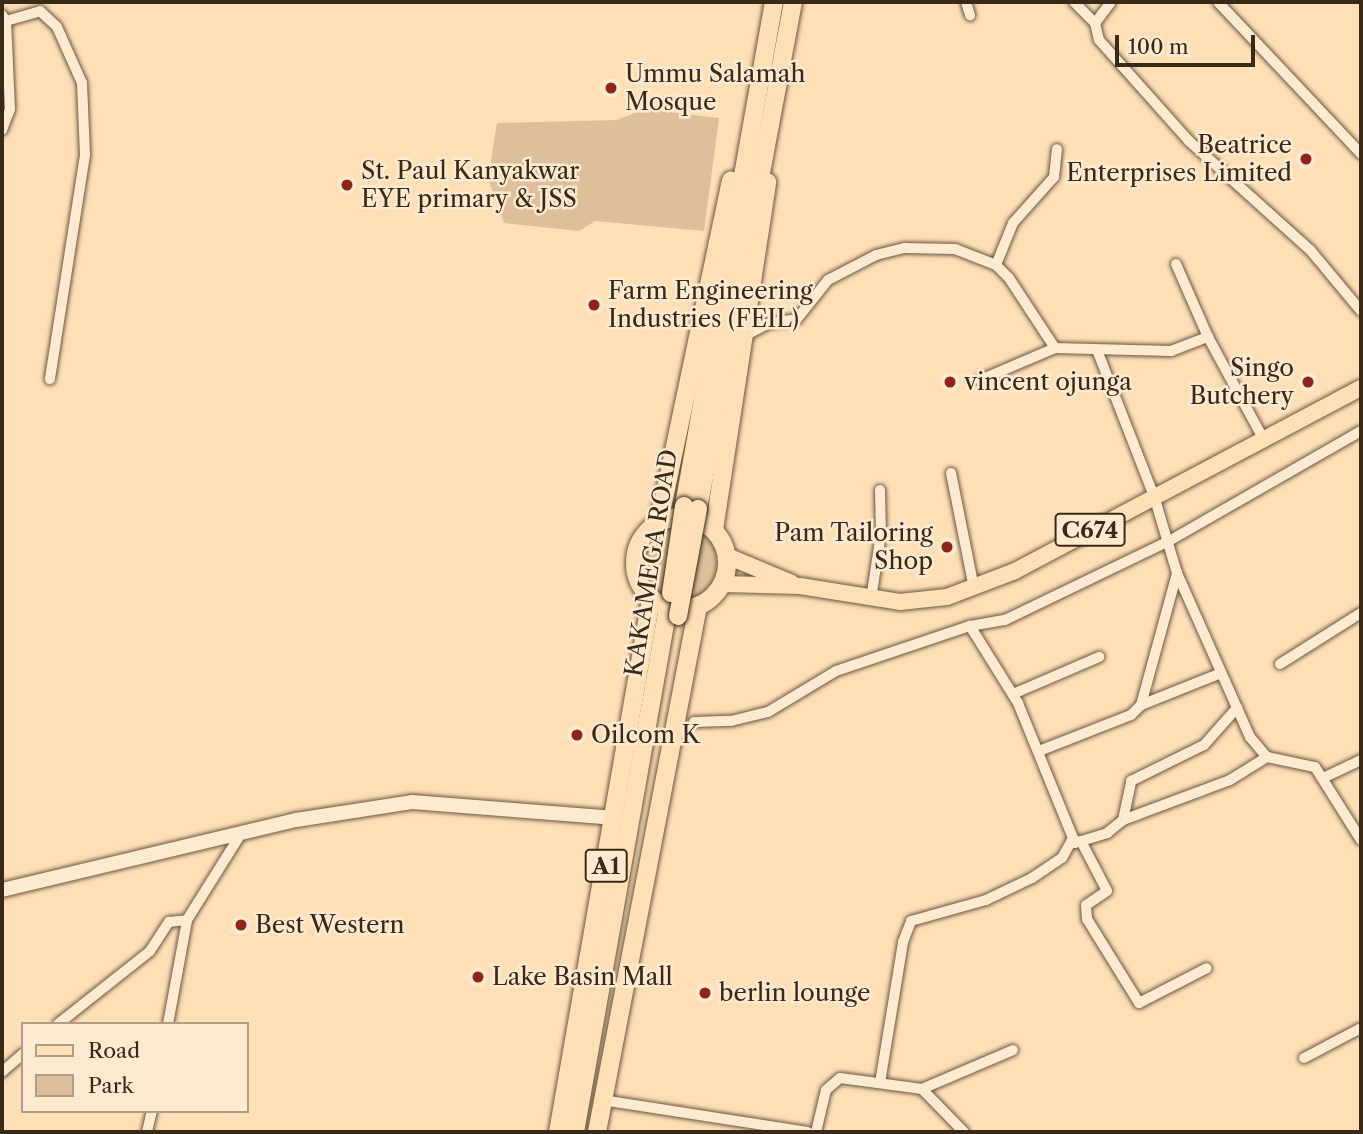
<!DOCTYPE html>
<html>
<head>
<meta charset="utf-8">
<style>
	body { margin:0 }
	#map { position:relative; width:1363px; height:1134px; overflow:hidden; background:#fedfb6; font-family:"Libre Caslon Text",serif }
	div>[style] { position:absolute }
	.green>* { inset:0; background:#ddc09b }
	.round { border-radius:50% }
	.roads { filter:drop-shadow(0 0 2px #6a5740) drop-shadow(0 0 2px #6a5740) }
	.minor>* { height:10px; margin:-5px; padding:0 5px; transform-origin:5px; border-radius:5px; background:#feead0 }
	.secondary>* { height:14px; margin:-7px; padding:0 7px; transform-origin:7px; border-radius:7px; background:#feead0 }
	.primary>* { height:16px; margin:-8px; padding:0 8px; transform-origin:8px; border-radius:8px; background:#fedfb6 }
	.trunk>* { height:18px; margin:-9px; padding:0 9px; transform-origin:9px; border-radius:9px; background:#fedfb6 }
	.trunk>.ring { margin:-9px; padding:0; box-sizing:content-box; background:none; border:18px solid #fedfb6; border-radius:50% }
	.bridges { filter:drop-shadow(0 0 2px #392a18) drop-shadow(0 0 2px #392a18) }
	.trunk-bridge>* { height:18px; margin:-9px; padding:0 9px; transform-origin:9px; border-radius:9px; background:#fedfb6 }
	.dots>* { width:19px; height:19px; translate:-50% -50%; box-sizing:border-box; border:4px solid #feead0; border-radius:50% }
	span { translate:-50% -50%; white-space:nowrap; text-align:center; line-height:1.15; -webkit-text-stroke:5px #feead0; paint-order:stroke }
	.shield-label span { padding:2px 5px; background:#feead0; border:2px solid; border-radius:5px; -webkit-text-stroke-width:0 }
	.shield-label { font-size:23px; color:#392a18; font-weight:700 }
	.poi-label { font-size:24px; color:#392a18 }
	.left { translate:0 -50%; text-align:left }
	.right { translate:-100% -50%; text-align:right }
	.street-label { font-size:24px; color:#392a18 }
	.frame { position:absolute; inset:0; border:4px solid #392a18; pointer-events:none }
	.legend { position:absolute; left:21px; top:1022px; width:228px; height:91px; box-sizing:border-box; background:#feead0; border:2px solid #af9d86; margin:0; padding:9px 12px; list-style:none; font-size:21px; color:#392a18 }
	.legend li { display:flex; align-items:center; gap:14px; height:35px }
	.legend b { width:35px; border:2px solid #af9d86 }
	.scale { position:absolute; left:1115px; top:35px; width:140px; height:32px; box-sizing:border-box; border:4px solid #392a18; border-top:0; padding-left:9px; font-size:21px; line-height:24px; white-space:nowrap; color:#392a18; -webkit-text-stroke:5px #feead0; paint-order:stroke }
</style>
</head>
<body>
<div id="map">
	<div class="green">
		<i style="clip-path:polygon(645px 109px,719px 118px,704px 231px,595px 221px,579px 231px,504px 223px,488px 179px,497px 123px,617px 120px)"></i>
		<i class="round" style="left:642px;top:524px;width:78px;height:78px"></i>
	</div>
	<div class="roads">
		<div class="minor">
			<i style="left:966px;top:2px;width:14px;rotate:73deg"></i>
			<i style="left:1074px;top:2px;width:30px;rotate:45deg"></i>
			<i style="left:1111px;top:2px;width:26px;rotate:127deg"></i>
			<i style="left:1095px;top:23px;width:17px;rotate:77deg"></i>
			<i style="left:1099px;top:40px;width:135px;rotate:48.3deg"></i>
			<i style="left:1189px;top:141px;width:164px;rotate:42deg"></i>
			<i style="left:1311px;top:251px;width:78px;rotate:50.2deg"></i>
			<i style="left:1218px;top:2px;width:209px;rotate:46.7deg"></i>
			<i style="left:2px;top:15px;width:7px;rotate:56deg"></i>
			<i style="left:6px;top:21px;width:35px;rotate:-16deg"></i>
			<i style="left:40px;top:11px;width:23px;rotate:43deg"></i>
			<i style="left:57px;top:27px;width:61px;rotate:65.9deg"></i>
			<i style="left:82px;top:83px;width:72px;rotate:87.6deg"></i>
			<i style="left:85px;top:155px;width:227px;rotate:98.9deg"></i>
			<i style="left:2px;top:130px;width:22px;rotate:-69deg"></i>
			<i style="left:10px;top:109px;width:88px;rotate:-92.6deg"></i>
			<i style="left:1176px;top:264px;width:80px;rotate:66.3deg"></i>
			<i style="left:996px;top:265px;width:45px;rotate:-68deg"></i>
			<i style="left:1013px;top:223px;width:62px;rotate:-48.3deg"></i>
			<i style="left:1054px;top:177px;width:28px;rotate:-84deg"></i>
			<i style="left:744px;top:336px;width:29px;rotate:-27deg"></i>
			<i style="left:770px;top:323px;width:27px;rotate:-8deg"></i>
			<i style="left:797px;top:319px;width:50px;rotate:-51.5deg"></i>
			<i style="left:828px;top:280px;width:54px;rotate:-27.5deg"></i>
			<i style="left:876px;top:255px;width:30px;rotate:-14deg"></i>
			<i style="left:905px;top:248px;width:50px;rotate:1.1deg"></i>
			<i style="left:955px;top:249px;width:44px;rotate:21.3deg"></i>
			<i style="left:996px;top:265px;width:18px;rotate:45deg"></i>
			<i style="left:1009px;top:278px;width:84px;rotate:56.7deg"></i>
			<i style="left:1055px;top:348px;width:116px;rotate:1.5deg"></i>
			<i style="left:1171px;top:351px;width:40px;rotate:-21deg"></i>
			<i style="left:1208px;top:337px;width:117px;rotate:61.5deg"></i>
			<i style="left:1097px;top:350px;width:157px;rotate:68.7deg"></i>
			<i style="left:1154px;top:496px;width:80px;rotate:73.4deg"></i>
			<i style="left:1177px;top:573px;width:180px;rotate:66deg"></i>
			<i style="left:1250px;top:737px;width:26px;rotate:50deg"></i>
			<i style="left:1267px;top:757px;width:49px;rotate:11.8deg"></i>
			<i style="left:1315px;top:767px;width:86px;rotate:57.8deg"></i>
			<i style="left:980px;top:380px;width:82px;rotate:-23.1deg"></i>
			<i style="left:951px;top:473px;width:117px;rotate:78.7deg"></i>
			<i style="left:871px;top:599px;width:66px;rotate:-81.3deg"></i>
			<i style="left:881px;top:534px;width:44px;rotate:-91.3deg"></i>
			<i style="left:1280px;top:664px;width:96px;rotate:-32.2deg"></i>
			<i style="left:1013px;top:694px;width:94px;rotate:-23.3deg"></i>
			<i style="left:1141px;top:705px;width:86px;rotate:-21.8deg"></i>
			<i style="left:694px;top:722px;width:37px;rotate:-2deg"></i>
			<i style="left:731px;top:721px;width:38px;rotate:-14deg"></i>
			<i style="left:768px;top:712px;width:79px;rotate:-31.1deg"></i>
			<i style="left:836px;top:671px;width:141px;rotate:-18.6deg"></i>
			<i style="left:970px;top:626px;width:36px;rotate:-10deg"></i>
			<i style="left:1005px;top:620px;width:182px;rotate:-25.7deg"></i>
			<i style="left:1169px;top:541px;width:221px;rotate:-29.8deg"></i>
			<i style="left:1039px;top:751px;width:99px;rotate:-21.4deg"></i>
			<i style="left:1131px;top:715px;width:14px;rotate:-45deg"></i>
			<i style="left:1141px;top:705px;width:137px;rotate:-74.7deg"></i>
			<i style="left:1323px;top:778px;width:42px;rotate:-25.3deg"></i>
			<i style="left:1123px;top:820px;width:114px;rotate:-20.5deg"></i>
			<i style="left:1230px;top:780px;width:44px;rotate:-31.9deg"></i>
			<i style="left:1081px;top:841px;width:56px;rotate:62.5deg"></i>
			<i style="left:1107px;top:891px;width:25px;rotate:146deg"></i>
			<i style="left:1086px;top:905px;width:14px;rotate:86deg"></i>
			<i style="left:1087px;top:919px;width:99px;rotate:58.2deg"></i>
			<i style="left:1139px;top:1003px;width:76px;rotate:-27.2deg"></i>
			<i style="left:1075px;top:843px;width:34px;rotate:-17deg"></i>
			<i style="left:1107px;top:833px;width:21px;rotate:-39deg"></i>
			<i style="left:1123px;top:820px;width:40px;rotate:-78deg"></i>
			<i style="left:1131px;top:781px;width:81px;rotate:-26.3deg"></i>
			<i style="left:1204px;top:745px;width:50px;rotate:-48.3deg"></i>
			<i style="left:58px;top:1024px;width:117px;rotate:-38.4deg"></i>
			<i style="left:150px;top:951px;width:35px;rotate:-57deg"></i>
			<i style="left:169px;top:922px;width:18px;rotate:-6deg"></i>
			<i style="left:168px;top:1024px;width:106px;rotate:-79.6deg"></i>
			<i style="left:187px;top:920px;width:104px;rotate:-58deg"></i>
			<i style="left:1304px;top:1058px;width:64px;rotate:-27.8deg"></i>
			<i style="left:2px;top:1072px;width:28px;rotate:-41deg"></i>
			<i style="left:880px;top:1083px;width:143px;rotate:-80.7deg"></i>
			<i style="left:903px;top:942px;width:22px;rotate:-69deg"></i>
			<i style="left:911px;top:921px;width:78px;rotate:-15.6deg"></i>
			<i style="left:986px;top:900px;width:51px;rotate:-25.6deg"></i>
			<i style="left:1032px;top:878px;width:36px;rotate:-34deg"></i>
			<i style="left:1062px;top:858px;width:23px;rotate:-61deg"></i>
			<i style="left:1073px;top:838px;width:146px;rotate:-112.2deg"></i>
			<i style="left:1018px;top:703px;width:91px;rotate:-121.9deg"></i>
			<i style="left:922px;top:1089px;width:99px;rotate:-23.2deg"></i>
			<i style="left:602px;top:1100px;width:208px;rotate:8.8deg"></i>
			<i style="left:147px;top:1132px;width:22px;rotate:-77deg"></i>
			<i style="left:816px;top:1132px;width:43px;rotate:-76.6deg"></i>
			<i style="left:826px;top:1090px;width:18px;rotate:-41deg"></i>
			<i style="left:840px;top:1078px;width:83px;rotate:7.6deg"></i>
			<i style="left:922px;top:1089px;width:60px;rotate:45.7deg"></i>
		</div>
		<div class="secondary">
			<i style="left:2px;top:890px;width:302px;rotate:-13.4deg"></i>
			<i style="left:296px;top:820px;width:117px;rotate:-8.8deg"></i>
			<i style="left:412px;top:802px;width:204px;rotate:4.5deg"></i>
		</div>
		<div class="primary">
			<i style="left:727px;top:556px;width:70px;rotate:22.6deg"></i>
			<i style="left:723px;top:584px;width:77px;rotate:1.5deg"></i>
			<i style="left:800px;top:586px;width:101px;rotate:9.1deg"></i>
			<i style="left:900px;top:602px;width:47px;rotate:-6.1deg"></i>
			<i style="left:947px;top:597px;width:73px;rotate:-20.9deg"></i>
			<i style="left:1015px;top:571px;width:391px;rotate:-27.9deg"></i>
		</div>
		<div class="trunk">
			<i style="left:684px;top:506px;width:512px;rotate:-79.88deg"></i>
			<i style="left:698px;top:509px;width:516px;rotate:-79.39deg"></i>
			<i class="ring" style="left:635px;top:517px;width:74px;height:74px"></i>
			<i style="left:659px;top:522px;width:349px;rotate:-78.1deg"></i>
			<i style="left:714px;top:530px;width:352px;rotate:-81.3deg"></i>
			<i style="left:558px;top:1132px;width:541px;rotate:-80.1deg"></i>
			<i style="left:575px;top:1132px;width:527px;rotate:-79.95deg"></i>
			<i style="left:597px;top:1132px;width:536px;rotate:-79.13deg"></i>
		</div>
	</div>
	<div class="bridges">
		<div class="trunk-bridge">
			<i style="left:671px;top:593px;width:88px;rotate:-81.5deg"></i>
			<i style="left:678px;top:616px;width:109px;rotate:-79.4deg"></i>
		</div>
	</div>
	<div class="dots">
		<i style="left:611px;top:88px;background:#8f2418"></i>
		<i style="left:1306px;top:159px;background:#8f2418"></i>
		<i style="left:347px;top:185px;background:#8f2418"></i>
		<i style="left:594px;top:305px;background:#8f2418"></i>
		<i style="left:950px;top:382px;background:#8f2418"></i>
		<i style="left:1308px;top:382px;background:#8f2418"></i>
		<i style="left:947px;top:547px;background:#8f2418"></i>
		<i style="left:577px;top:735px;background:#8f2418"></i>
		<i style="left:241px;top:925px;background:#8f2418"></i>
		<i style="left:478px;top:977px;background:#8f2418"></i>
		<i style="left:705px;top:993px;background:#8f2418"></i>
	</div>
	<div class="shield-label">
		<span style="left:1090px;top:530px">C674</span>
		<span style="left:606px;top:866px">A1</span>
	</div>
	<div class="poi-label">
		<span class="left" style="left:625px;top:88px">Ummu Salamah<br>Mosque</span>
		<span class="right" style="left:1292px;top:159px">Beatrice<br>Enterprises Limited</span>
		<span class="left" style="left:361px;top:185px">St. Paul Kanyakwar<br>EYE primary &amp; JSS</span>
		<span class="left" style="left:608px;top:305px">Farm Engineering<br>Industries (FEIL)</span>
		<span class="right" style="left:1294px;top:382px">Singo<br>Butchery</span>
		<span class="left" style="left:964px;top:382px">vincent ojunga</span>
		<span class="right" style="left:933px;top:547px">Pam Tailoring<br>Shop</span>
		<span class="left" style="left:591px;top:735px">Oilcom K</span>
		<span class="left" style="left:255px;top:925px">Best Western</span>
		<span class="left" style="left:492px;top:977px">Lake Basin Mall</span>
		<span class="left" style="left:719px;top:993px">berlin lounge</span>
	</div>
	<div class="street-label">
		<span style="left:651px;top:563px;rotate:-81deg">KAKAMEGA ROAD</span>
	</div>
	<div class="frame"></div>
	<ul class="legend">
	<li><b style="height:9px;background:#fedfb6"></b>Road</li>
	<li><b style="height:19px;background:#ddc09b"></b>Park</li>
	</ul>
	<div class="scale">100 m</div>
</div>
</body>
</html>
